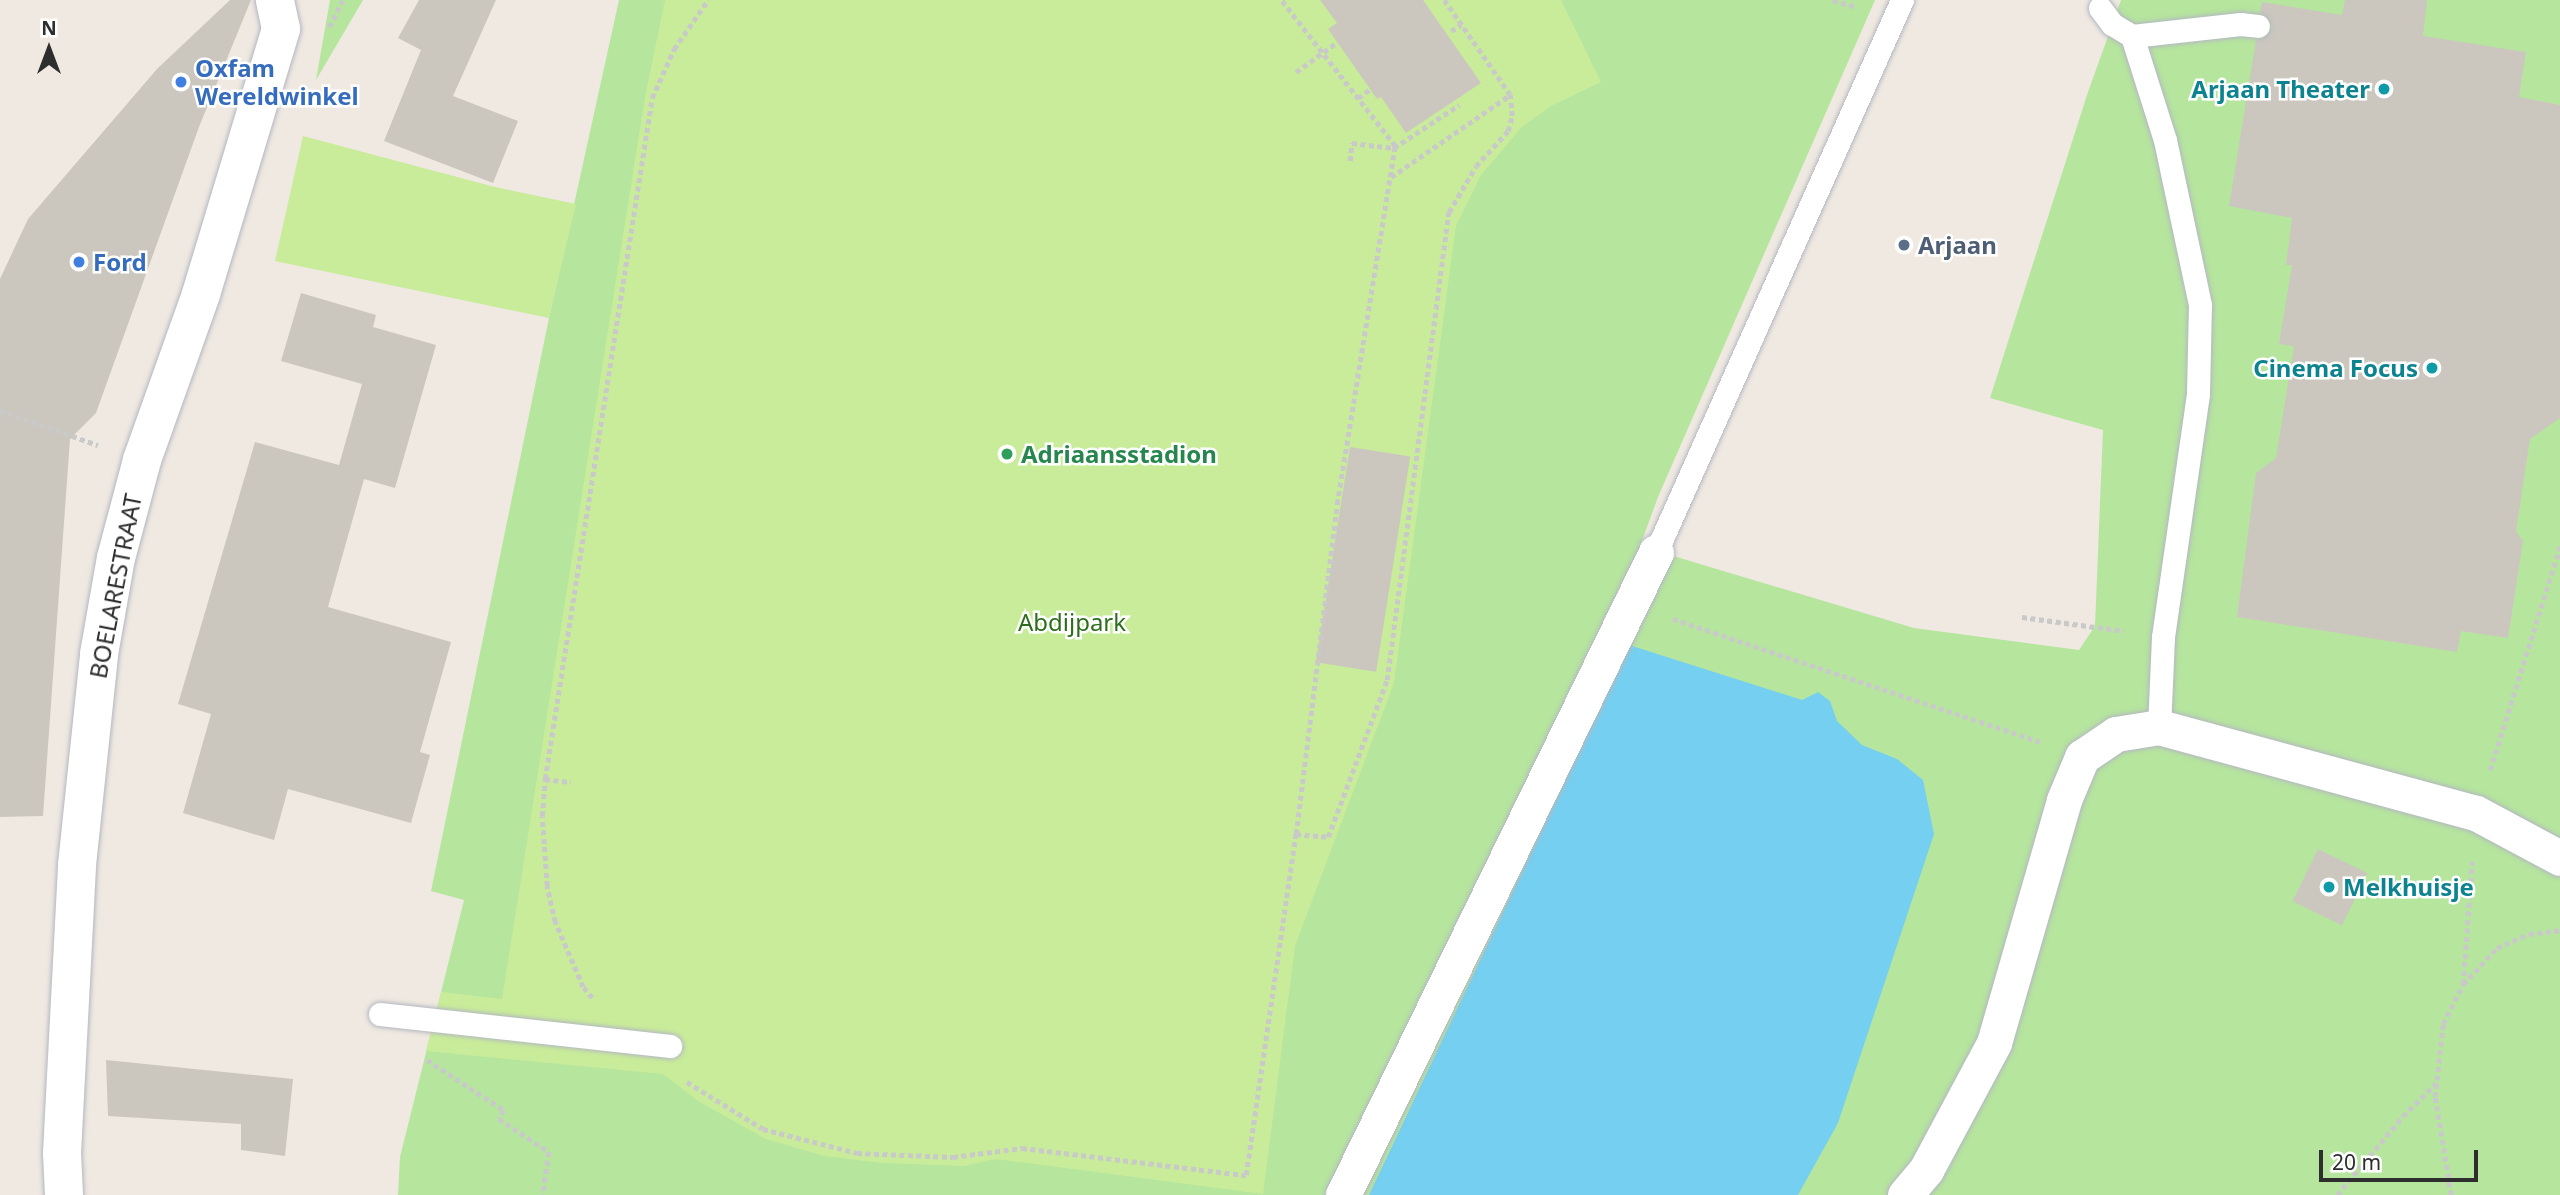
<!DOCTYPE html>
<html>
<head>
<meta charset="utf-8">
<style>
	body { margin:0 }
	#map { position:relative; width:2560px; height:1195px; overflow:hidden; background:#efe9e1; font-family:"Noto Sans",sans-serif }
	div>[style] { position:absolute }
	.green>* { inset:0; background:#b6e59e }
	.pitch>* { inset:0; background:#c9ec9a }
	.water>* { inset:0; background:#75cff0 }
	.building>* { inset:0; background:#cbc7bf; transform-origin:0 0 }
	.path>* { height:4.5px; margin-top:-2.25px; transform-origin:0; background:repeating-linear-gradient(90deg,#c9c9c9 0 5px,transparent 0 8.5px) }
	.roads { filter:drop-shadow(0 0 2px #b4b7c1) drop-shadow(0 0 2px #b4b7c1) }
	.service>* { height:23px; margin:-11.5px; padding:0 11.5px; transform-origin:11.5px; border-radius:11.5px; background:#fff }
	.pedestrian>* { height:35px; margin:-17.5px; padding:0 17.5px; transform-origin:17.5px; border-radius:17.5px; background:#fff }
	.minor>* { height:38px; margin:-19px; padding:0 19px; transform-origin:19px; border-radius:19px; background:#fff }
	.dots>* { width:19px; height:19px; translate:-50% -50%; box-sizing:border-box; border:4px solid #fff; border-radius:50% }
	span { translate:-50% -50%; white-space:nowrap; text-align:center; line-height:1.15; -webkit-text-stroke:5px #fff; paint-order:stroke }
	.shop-label { font-size:24px; color:#366cbe; font-weight:700 }
	.left { translate:0 -50%; text-align:left }
	.culture-label { font-size:24px; color:#0d838f; font-weight:700 }
	.right { translate:-100% -50%; text-align:right }
	.service-label { font-size:24px; color:#4e5e75; font-weight:700 }
	.leisure-label { font-size:24px; color:#27864d; font-weight:700 }
	.street-label { font-size:24px; color:#2e2e2e }
	.park-label { font-size:24px; color:#2c6e1b }
	.north { position:absolute; left:14px; top:14px; width:70px; height:70px; -webkit-text-stroke:5px #fff; paint-order:stroke; rotate:0deg; font-size:19px; font-weight:700; line-height:28px; text-align:center; color:#2e2e2e }
	.north::after { content:''; display:block; margin:auto; width:24px; height:32px; background:#2e2e2e; clip-path:polygon(50% 0,100% 100%,50% 72%,0 100%) }
	.scale { position:absolute; left:2319px; top:1150px; width:159px; height:32px; box-sizing:border-box; border:4px solid #2e2e2e; border-top:0; padding-left:9px; font-size:21px; line-height:24px; white-space:nowrap; color:#2e2e2e; -webkit-text-stroke:5px #fff; paint-order:stroke }
</style>
</head>
<body>
<div id="map">
	<div class="green">
		<i style="clip-path:polygon(330px 0,363px 0,316px 80px)"></i>
		<i style="clip-path:polygon(619px 0,1875px 0,1658px 497px,1640px 546px,1914px 628px,2079px 650px,2095px 626px,2103px 430px,1990px 398px,2088px 92px,2121px 0,2560px 0,2560px 1195px,398px 1195px,400px 1157px,464px 900px,431px 891px,549px 318px)"></i>
	</div>
	<div class="pitch">
		<i style="clip-path:polygon(665px 0,1561px 0,1601px 82px,1551px 106px,1522px 127px,1481px 175px,1456px 226px,1394px 683px,1295px 946px,1263px 1194px,996px 1159px,964px 1166px,882px 1163px,824px 1156px,766px 1139px,698px 1101px,663px 1074px,426px 1051px,441px 992px,502px 999px,645px 97px)"></i>
		<i style="clip-path:polygon(303px 136px,495px 187px,576px 204px,549px 318px,275px 261px)"></i>
	</div>
	<div class="water">
		<i style="clip-path:polygon(1629px 645px,1802px 700px,1818px 692px,1830px 701px,1837px 721px,1862px 745px,1897px 759px,1923px 780px,1934px 834px,1838px 1123px,1798px 1195px,1369px 1195px)"></i>
	</div>
	<div class="building">
		<i style="clip-path:polygon(230px 0,251px 0,199px 127px,96px 413px,70px 439px,43px 816px,0 817px,0 279px,28px 219px,157px 69px)"></i>
		<i style="clip-path:polygon(419px 0,496px 0,453px 96px,518px 121px,493px 183px,384px 141px,421px 50px,398px 38px)"></i>
		<i style="clip-path:polygon(1320px 0,1423px 0,1481px 83px,1406px 133px,1381px 97px,1377px 99px,1328px 29px,1337px 23px)"></i>
		<i style="clip-path:polygon(2345px 0,2427px 0,2423px 36px,2526px 52px,2519px 97px,2560px 105px,2560px 418px,2530px 439px,2516px 531px,2523px 541px,2508px 638px,2461px 631px,2457px 652px,2237px 617px,2256px 473px,2276px 458px,2294px 346px,2279px 344px,2292px 265px,2286px 265px,2292px 218px,2229px 206px,2256px 40px,2264px 38px,2272px 28px,2270px 20px,2260px 12px,2262px 2px,2342px 15px)"></i>
		<i style="clip-path:polygon(301px 293px,376px 315px,373px 327px,436px 345px,395px 488px,364px 479px,328px 607px,451px 642px,420px 752px,430px 755px,411px 823px,288px 789px,274px 840px,183px 813px,211px 714px,178px 704px,255px 442px,339px 465px,362px 384px,281px 361px)"></i>
		<i style="left:1350px;top:447px;width:61px;height:218px;rotate:9deg"></i>
		<i style="left:2318px;top:849px;width:55px;height:58px;rotate:26deg"></i>
		<i style="clip-path:polygon(106px 1060px,293px 1079px,285px 1156px,241px 1150px,241px 1124px,108px 1116px)"></i>
	</div>
	<div class="path">
		<i style="left:1833px;top:0;width:24px;rotate:17deg"></i>
		<i style="left:329px;top:27px;width:30px;rotate:-63deg"></i>
		<i style="left:1451px;top:31px;width:12px;rotate:-31deg"></i>
		<i style="left:1296px;top:72px;width:49px;rotate:-35.9deg"></i>
		<i style="left:1358px;top:98px;width:14px;rotate:-36deg"></i>
		<i style="left:1350px;top:161px;width:18px;rotate:-84deg"></i>
		<i style="left:1352px;top:143px;width:42px;rotate:6.8deg"></i>
		<i style="left:1394px;top:148px;width:78px;rotate:-33.5deg"></i>
		<i style="left:1391px;top:177px;width:145px;rotate:-34.6deg"></i>
		<i style="left:1510px;top:95px;width:116px;rotate:-124.8deg"></i>
		<i style="left:0;top:410px;width:104px;rotate:19.7deg"></i>
		<i style="left:2022px;top:617px;width:103px;rotate:7.8deg"></i>
		<i style="left:1673px;top:619px;width:387px;rotate:18.5deg"></i>
		<i style="left:2490px;top:770px;width:234px;rotate:-72.6deg"></i>
		<i style="left:545px;top:779px;width:26px;rotate:7deg"></i>
		<i style="left:1296px;top:834px;width:32px;rotate:5deg"></i>
		<i style="left:1328px;top:837px;width:168px;rotate:-69.4deg"></i>
		<i style="left:1387px;top:680px;width:472px;rotate:-82.5deg"></i>
		<i style="left:1449px;top:212px;width:53px;rotate:-59.6deg"></i>
		<i style="left:1476px;top:166px;width:47px;rotate:-47.6deg"></i>
		<i style="left:1508px;top:131px;width:16px;rotate:-75deg"></i>
		<i style="left:1512px;top:116px;width:21px;rotate:-95deg"></i>
		<i style="left:2463px;top:984px;width:123px;rotate:-85.8deg"></i>
		<i style="left:592px;top:998px;width:14px;rotate:-129deg"></i>
		<i style="left:583px;top:987px;width:71px;rotate:-113.3deg"></i>
		<i style="left:555px;top:922px;width:37px;rotate:-103deg"></i>
		<i style="left:547px;top:886px;width:70px;rotate:-94.1deg"></i>
		<i style="left:542px;top:816px;width:37px;rotate:-85deg"></i>
		<i style="left:545px;top:779px;width:689px;rotate:-81.07deg"></i>
		<i style="left:652px;top:98px;width:54px;rotate:-65.8deg"></i>
		<i style="left:674px;top:49px;width:60px;rotate:-55.2deg"></i>
		<i style="left:427px;top:1060px;width:92px;rotate:33deg"></i>
		<i style="left:504px;top:1110px;width:10px;rotate:119deg"></i>
		<i style="left:499px;top:1119px;width:60px;rotate:33.4deg"></i>
		<i style="left:549px;top:1152px;width:43px;rotate:97.9deg"></i>
		<i style="left:687px;top:1082px;width:89px;rotate:31.7deg"></i>
		<i style="left:763px;top:1129px;width:97px;rotate:14.3deg"></i>
		<i style="left:857px;top:1153px;width:96px;rotate:2.4deg"></i>
		<i style="left:953px;top:1157px;width:70px;rotate:-7.4deg"></i>
		<i style="left:1022px;top:1148px;width:226px;rotate:6.9deg"></i>
		<i style="left:1246px;top:1175px;width:345px;rotate:-81.7deg"></i>
		<i style="left:1296px;top:834px;width:333px;rotate:-82.9deg"></i>
		<i style="left:1337px;top:504px;width:363px;rotate:-80.8deg"></i>
		<i style="left:1395px;top:146px;width:185px;rotate:-128deg"></i>
		<i style="left:2337px;top:1195px;width:103px;rotate:-50.1deg"></i>
		<i style="left:2403px;top:1116px;width:47px;rotate:-45deg"></i>
		<i style="left:2451px;top:1195px;width:99px;rotate:-99.3deg"></i>
		<i style="left:2435px;top:1097px;width:73px;rotate:-83.7deg"></i>
		<i style="left:2443px;top:1024px;width:45px;rotate:-63.4deg"></i>
		<i style="left:2463px;top:984px;width:50px;rotate:-46.6deg"></i>
		<i style="left:2497px;top:948px;width:35px;rotate:-24deg"></i>
		<i style="left:2529px;top:934px;width:31px;rotate:-7deg"></i>
	</div>
	<div class="roads">
		<div class="service">
			<i style="left:2100px;top:8px;width:20px;rotate:53deg"></i>
			<i style="left:2112px;top:24px;width:23px;rotate:31deg"></i>
			<i style="left:2132px;top:36px;width:109px;rotate:-6.3deg"></i>
			<i style="left:2240px;top:24px;width:18px;rotate:6deg"></i>
			<i style="left:2132px;top:36px;width:109px;rotate:72.4deg"></i>
			<i style="left:2165px;top:140px;width:169px;rotate:78deg"></i>
			<i style="left:2200px;top:305px;width:89px;rotate:91.3deg"></i>
			<i style="left:2198px;top:394px;width:246px;rotate:98.2deg"></i>
			<i style="left:2163px;top:637px;width:90px;rotate:92.5deg"></i>
			<i style="left:1656px;top:552px;width:604px;rotate:-65.98deg"></i>
			<i style="left:380px;top:1014px;width:292px;rotate:6.3deg"></i>
		</div>
		<div class="pedestrian">
			<i style="left:1343px;top:1195px;width:715px;rotate:-64.04deg"></i>
			<i style="left:1905px;top:1195px;width:33px;rotate:-50deg"></i>
			<i style="left:1926px;top:1170px;width:144px;rotate:-61.8deg"></i>
			<i style="left:1994px;top:1043px;width:253px;rotate:-73.9deg"></i>
			<i style="left:2064px;top:800px;width:47px;rotate:-67.3deg"></i>
			<i style="left:2082px;top:757px;width:41px;rotate:-34.1deg"></i>
			<i style="left:2116px;top:734px;width:44px;rotate:-9.2deg"></i>
			<i style="left:2159px;top:727px;width:328px;rotate:15.2deg"></i>
			<i style="left:2476px;top:813px;width:95px;rotate:28.2deg"></i>
		</div>
		<div class="minor">
			<i style="left:64px;top:1195px;width:42px;rotate:-92.7deg"></i>
			<i style="left:62px;top:1153px;width:288px;rotate:-87deg"></i>
			<i style="left:77px;top:865px;width:212px;rotate:-84deg"></i>
			<i style="left:99px;top:654px;width:97px;rotate:-80deg"></i>
			<i style="left:116px;top:558px;width:101px;rotate:-75.1deg"></i>
			<i style="left:142px;top:460px;width:176px;rotate:-70.4deg"></i>
			<i style="left:201px;top:294px;width:277px;rotate:-73.2deg"></i>
			<i style="left:281px;top:29px;width:30px;rotate:-102deg"></i>
		</div>
	</div>
	<div class="dots">
		<i style="left:181px;top:82px;background:#3f7fe0"></i>
		<i style="left:2384px;top:89px;background:#0f9aa8"></i>
		<i style="left:1904px;top:245px;background:#5c6f8a"></i>
		<i style="left:79px;top:262px;background:#3f7fe0"></i>
		<i style="left:2432px;top:368px;background:#0f9aa8"></i>
		<i style="left:1007px;top:454px;background:#2e9e5b"></i>
		<i style="left:2329px;top:887px;background:#0f9aa8"></i>
	</div>
	<div class="shop-label">
		<span class="left" style="left:195px;top:82px">Oxfam<br>Wereldwinkel</span>
		<span class="left" style="left:93px;top:262px">Ford</span>
	</div>
	<div class="culture-label">
		<span class="right" style="left:2370px;top:89px">Arjaan Theater</span>
		<span class="right" style="left:2418px;top:368px">Cinema Focus</span>
		<span class="left" style="left:2343px;top:887px">Melkhuisje</span>
	</div>
	<div class="service-label">
		<span class="left" style="left:1918px;top:245px">Arjaan</span>
	</div>
	<div class="leisure-label">
		<span class="left" style="left:1021px;top:454px">Adriaansstadion</span>
	</div>
	<div class="street-label">
		<span style="left:115px;top:586px;rotate:-79deg">BOELARESTRAAT</span>
	</div>
	<div class="park-label">
		<span style="left:1072px;top:622px">Abdijpark</span>
	</div>
	<div class="north">N</div>
	<div class="scale">20 m</div>
</div>
</body>
</html>
